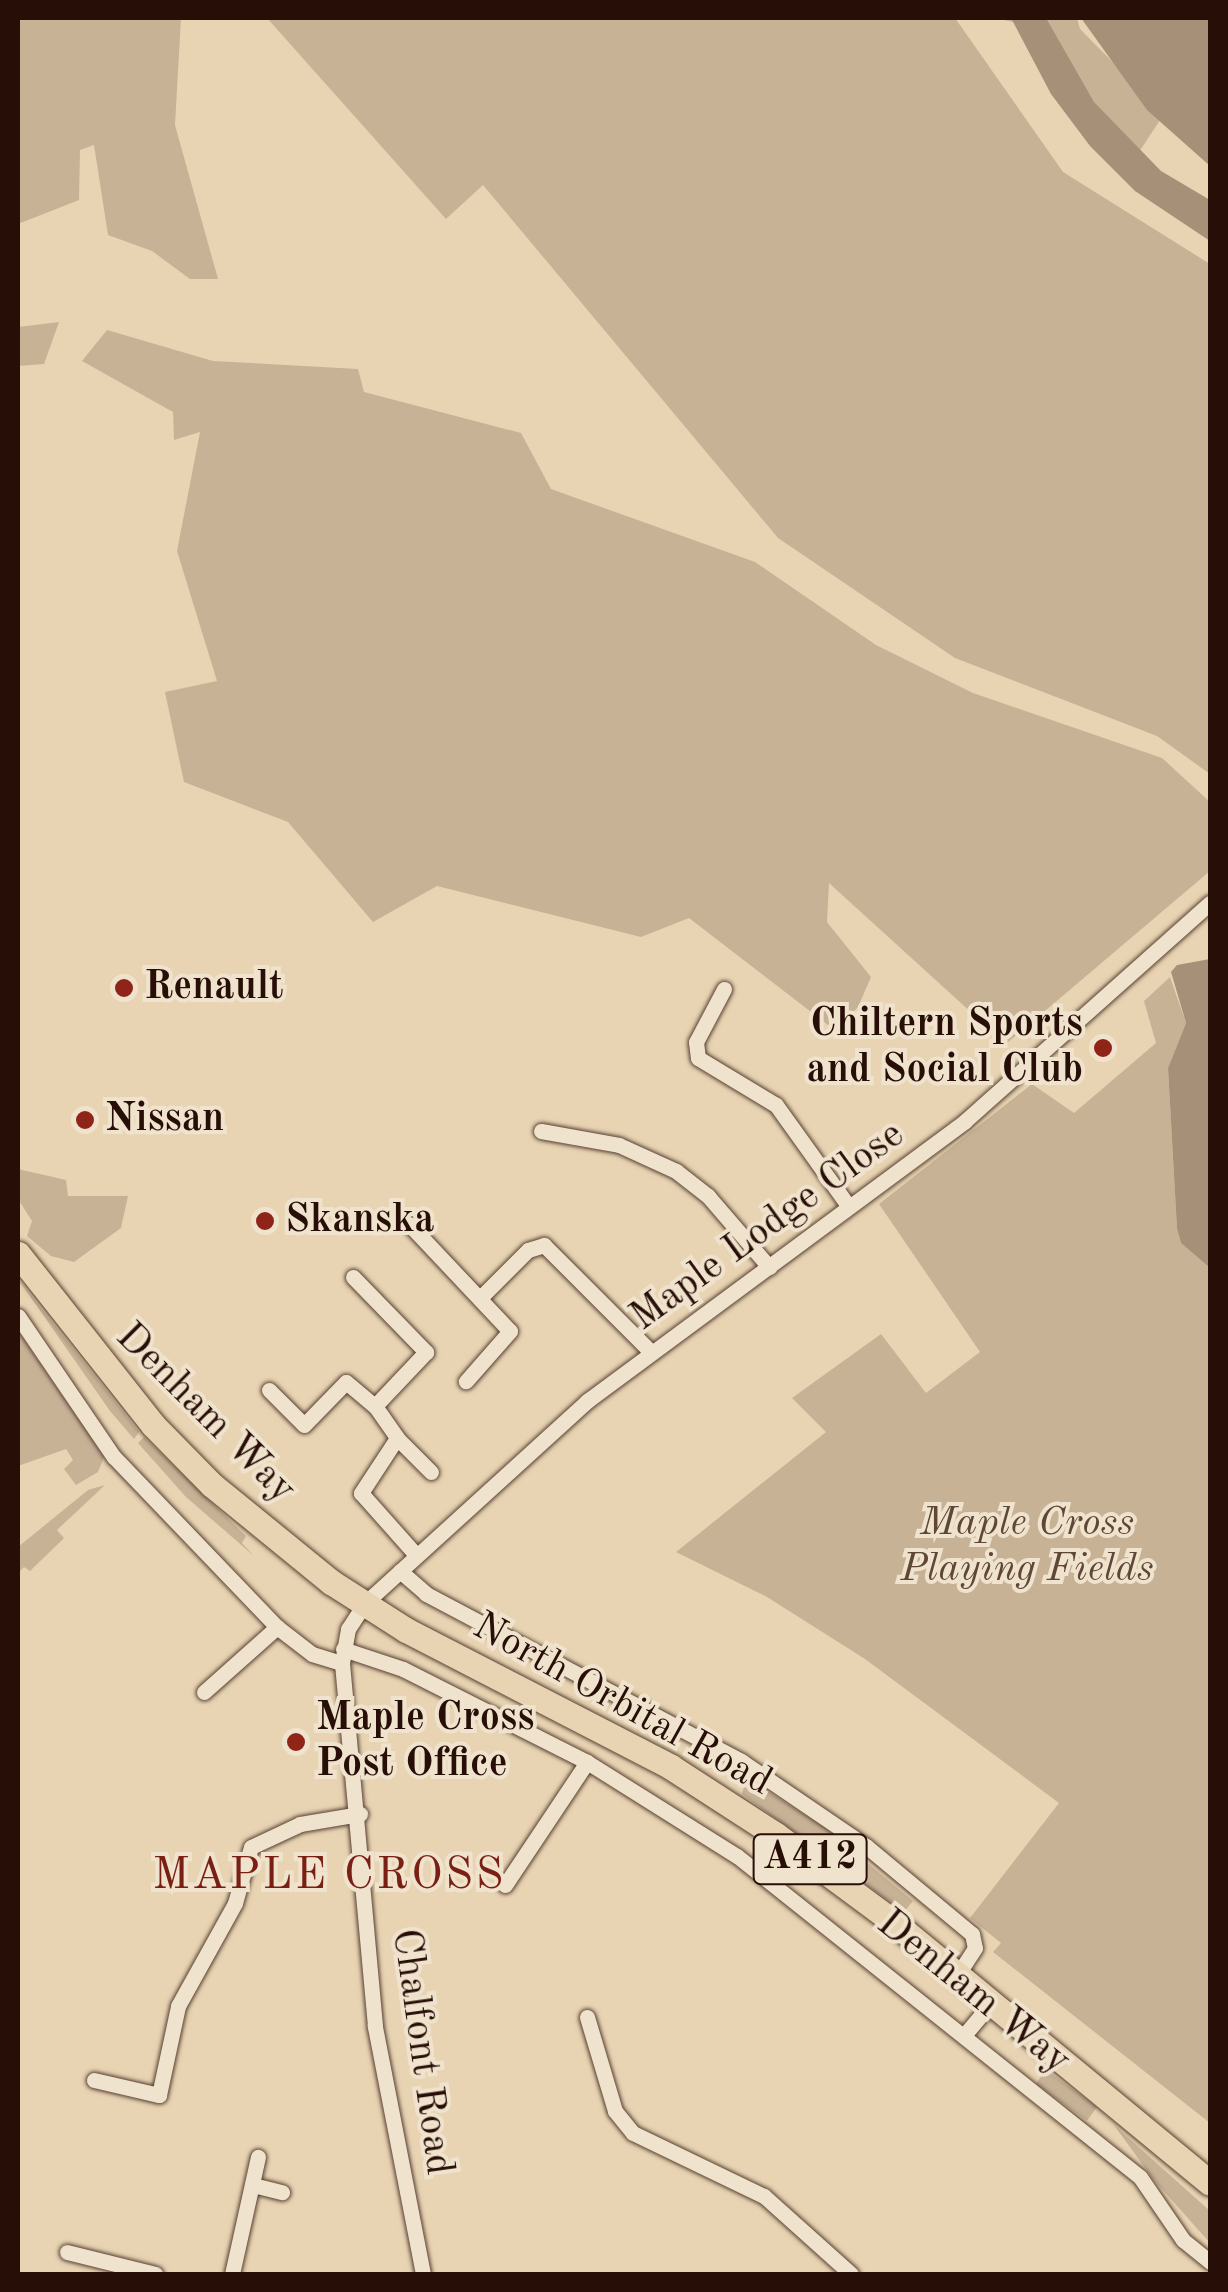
<!DOCTYPE html>
<html>
<head>
<meta charset="utf-8">
<style>
	body { margin:0 }
	#map { position:relative; width:1228px; height:2292px; overflow:hidden; background:#e8d4b3; font-family:"Old Standard TT",serif }
	div>[style] { position:absolute }
	.green>* { inset:0; background:#c7b296; transform-origin:0 0 }
	.water>* { inset:0; background:#a69178 }
	.roads { filter:drop-shadow(0 0 2px #574031) drop-shadow(0 0 2px #574031) }
	.street>* { height:15px; margin:-7.5px; padding:0 7.5px; transform-origin:7.5px; border-radius:7.5px; background:#f0e3ce }
	.primary>* { height:25px; margin:-12.5px; padding:0 12.5px; transform-origin:12.5px; border-radius:12.5px; background:#e8d4b3 }
	.dots>* { width:28px; height:28px; translate:-50% -50%; box-sizing:border-box; border:5px solid #f0e3ce; border-radius:50% }
	span { translate:-50% -50%; white-space:nowrap; text-align:center; line-height:1.15; -webkit-text-stroke:8px #f0e3ce; paint-order:stroke }
	.shield-label span { padding:2px 8px; background:#f0e3ce; border:2px solid; border-radius:8px; -webkit-text-stroke-width:0 }
	.shield-label { font-size:38px; color:#270e06; font-weight:700 }
	.poi-label { font-size:40px; color:#270e06; font-weight:700 }
	.left { translate:0 -50%; text-align:left }
	.right { translate:-100% -50%; text-align:right }
	.street-label { font-size:40px; color:#270e06 }
	.park-label { font-size:40px; color:#5f4738; font-style:italic }
	.quarter-label { font-size:45px; color:#7a1f14; letter-spacing:2.5px }
	.frame { position:absolute; inset:0; border:20px solid #270e06; pointer-events:none }
</style>
</head>
<body>
<div id="map">
	<div class="green">
		<i style="clip-path:polygon(18px 18px,181px 18px,175px 125px,218px 279px,190px 279px,152px 251px,108px 235px,94px 145px,80px 150px,79px 200px,18px 224px)"></i>
		<i style="clip-path:polygon(267px 18px,955px 18px,1063px 172px,1210px 264px,1210px 774px,1157px 736px,955px 658px,778px 538px,483px 185px,446px 219px)"></i>
		<i style="clip-path:polygon(995px 18px,1077px 18px,1080px 29px,1164px 114px,1139px 152px,1075px 91px,1040px 28px)"></i>
		<i style="clip-path:polygon(59px 322px,44px 364px,18px 366px,18px 327px)"></i>
		<i style="clip-path:polygon(107px 330px,213px 361px,358px 369px,364px 392px,521px 433px,551px 489px,755px 562px,876px 645px,973px 693px,1162px 758px,1210px 802px,1210px 871px,1006px 1044px,829px 883px,827px 922px,871px 977px,858px 1007px,842px 1024px,828px 1025px,689px 918px,641px 937px,437px 886px,373px 922px,288px 822px,184px 782px,165px 692px,217px 681px,177px 551px,200px 432px,174px 440px,173px 412px,82px 361px)"></i>
		<i style="clip-path:polygon(1170px 977px,1186px 1023px,1168px 1068px,1177px 1229px,1181px 1243px,1210px 1268px,1210px 2123px,993px 1952px,1001px 1943px,970px 1918px,1059px 1803px,865px 1659px,767px 1597px,676px 1552px,826px 1432px,792px 1398px,881px 1334px,926px 1393px,980px 1352px,879px 1204px,1032px 1084px,1074px 1113px,1156px 1043px,1144px 1001px)"></i>
		<i style="clip-path:polygon(18px 1169px,66px 1180px,68px 1196px,128px 1196px,121px 1228px,74px 1262px,51px 1256px,27px 1236px,32px 1221px,18px 1199px)"></i>
		<i style="clip-path:polygon(18px 1279px,139px 1432px,134px 1439px,110px 1411px)"></i>
		<i style="clip-path:polygon(18px 1331px,104px 1457px,98px 1472px,76px 1485px,64px 1469px,73px 1460px,66px 1449px,18px 1466px)"></i>
		<i style="clip-path:polygon(144px 1437px,246px 1536px,242px 1543px,254px 1556px,186px 1497px,138px 1443px)"></i>
		<i style="clip-path:polygon(105px 1485px,57px 1530px,64px 1538px,59px 1543px,30px 1571px,24px 1567px,18px 1573px,18px 1547px,88px 1490px)"></i>
		<i style="clip-path:polygon(746px 1778px,824px 1827px,913px 1901px,904px 1912px,742px 1794px)"></i>
		<i style="left:1046px;top:2070px;width:63px;height:17px;rotate:36deg"></i>
		<i style="clip-path:polygon(1114px 2125px,1210px 2211px,1210px 2243px,1153px 2179px)"></i>
	</div>
	<div class="water">
		<i style="clip-path:polygon(1011px 18px,1046px 18px,1094px 102px,1161px 171px,1210px 200px,1210px 241px,1135px 191px,1090px 146px,1051px 94px)"></i>
		<i style="clip-path:polygon(1081px 18px,1210px 18px,1210px 166px,1147px 110px)"></i>
		<i style="clip-path:polygon(1210px 959px,1210px 1268px,1181px 1243px,1177px 1229px,1168px 1068px,1186px 1023px,1171px 972px,1177px 965px)"></i>
	</div>
	<div class="roads">
		<div class="street">
			<i style="left:724px;top:989px;width:60px;rotate:117.8deg"></i>
			<i style="left:696px;top:1042px;width:16px;rotate:83deg"></i>
			<i style="left:698px;top:1058px;width:91px;rotate:31.1deg"></i>
			<i style="left:776px;top:1105px;width:125px;rotate:54.4deg"></i>
			<i style="left:541px;top:1131px;width:79px;rotate:10.2deg"></i>
			<i style="left:619px;top:1145px;width:63px;rotate:24.5deg"></i>
			<i style="left:676px;top:1171px;width:41px;rotate:38deg"></i>
			<i style="left:708px;top:1196px;width:94px;rotate:49.3deg"></i>
			<i style="left:409px;top:1224px;width:147px;rotate:46.7deg"></i>
			<i style="left:510px;top:1331px;width:67px;rotate:131.3deg"></i>
			<i style="left:353px;top:1277px;width:105px;rotate:45.8deg"></i>
			<i style="left:426px;top:1352px;width:74px;rotate:133.4deg"></i>
			<i style="left:375px;top:1406px;width:39px;rotate:55deg"></i>
			<i style="left:397px;top:1438px;width:66px;rotate:123.2deg"></i>
			<i style="left:361px;top:1493px;width:83px;rotate:48.4deg"></i>
			<i style="left:482px;top:1296px;width:65px;rotate:-45deg"></i>
			<i style="left:528px;top:1250px;width:17px;rotate:-17deg"></i>
			<i style="left:544px;top:1245px;width:151px;rotate:45deg"></i>
			<i style="left:18px;top:1316px;width:171px;rotate:55.8deg"></i>
			<i style="left:114px;top:1457px;width:236px;rotate:46.2deg"></i>
			<i style="left:277px;top:1627px;width:44px;rotate:37.6deg"></i>
			<i style="left:312px;top:1654px;width:31px;rotate:17deg"></i>
			<i style="left:269px;top:1390px;width:49px;rotate:45deg"></i>
			<i style="left:304px;top:1425px;width:60px;rotate:-45.7deg"></i>
			<i style="left:346px;top:1382px;width:38px;rotate:40deg"></i>
			<i style="left:397px;top:1438px;width:48px;rotate:45deg"></i>
			<i style="left:400px;top:1571px;width:35px;rotate:41deg"></i>
			<i style="left:426px;top:1594px;width:357px;rotate:27.9deg"></i>
			<i style="left:741px;top:1761px;width:151px;rotate:34.2deg"></i>
			<i style="left:866px;top:1846px;width:138px;rotate:39.7deg"></i>
			<i style="left:972px;top:1934px;width:14px;rotate:78deg"></i>
			<i style="left:975px;top:1948px;width:31px;rotate:123deg"></i>
			<i style="left:343px;top:1649px;width:63px;rotate:18.4deg"></i>
			<i style="left:403px;top:1669px;width:206px;rotate:26.8deg"></i>
			<i style="left:587px;top:1762px;width:177px;rotate:32.1deg"></i>
			<i style="left:737px;top:1856px;width:515px;rotate:38.54deg"></i>
			<i style="left:1140px;top:2177px;width:76px;rotate:55.7deg"></i>
			<i style="left:1183px;top:2240px;width:35px;rotate:39deg"></i>
			<i style="left:204px;top:1692px;width:98px;rotate:-41.7deg"></i>
			<i style="left:505px;top:1885px;width:148px;rotate:-56.3deg"></i>
			<i style="left:587px;top:2017px;width:98px;rotate:73.4deg"></i>
			<i style="left:615px;top:2111px;width:28px;rotate:51deg"></i>
			<i style="left:633px;top:2133px;width:145px;rotate:25.7deg"></i>
			<i style="left:764px;top:2196px;width:117px;rotate:41.9deg"></i>
			<i style="left:966px;top:2033px;width:39px;rotate:-50deg"></i>
			<i style="left:94px;top:2080px;width:67px;rotate:13deg"></i>
			<i style="left:159px;top:2095px;width:91px;rotate:-77.9deg"></i>
			<i style="left:178px;top:2006px;width:118px;rotate:-61deg"></i>
			<i style="left:235px;top:1903px;width:58px;rotate:-74.1deg"></i>
			<i style="left:251px;top:1847px;width:54px;rotate:-25.1deg"></i>
			<i style="left:300px;top:1824px;width:61px;rotate:-9.5deg"></i>
			<i style="left:253px;top:2185px;width:30px;rotate:14deg"></i>
			<i style="left:67px;top:2252px;width:91px;rotate:14deg"></i>
			<i style="left:232px;top:2274px;width:120px;rotate:-77.5deg"></i>
			<i style="left:423px;top:2274px;width:253px;rotate:-101deg"></i>
			<i style="left:375px;top:2026px;width:364px;rotate:-95.2deg"></i>
			<i style="left:342px;top:1663px;width:35px;rotate:-80deg"></i>
			<i style="left:348px;top:1629px;width:30px;rotate:-57deg"></i>
			<i style="left:364px;top:1604px;width:302px;rotate:-42.3deg"></i>
			<i style="left:587px;top:1401px;width:470px;rotate:-36.5deg"></i>
			<i style="left:965px;top:1121px;width:328px;rotate:-41.7deg"></i>
		</div>
		<div class="primary">
			<i style="left:18px;top:1254px;width:218px;rotate:51.7deg"></i>
			<i style="left:153px;top:1425px;width:84px;rotate:45.5deg"></i>
			<i style="left:212px;top:1485px;width:154px;rotate:39.2deg"></i>
			<i style="left:331px;top:1582px;width:89px;rotate:32.6deg"></i>
			<i style="left:406px;top:1630px;width:298px;rotate:27.3deg"></i>
			<i style="left:671px;top:1767px;width:125px;rotate:32.9deg"></i>
			<i style="left:776px;top:1835px;width:143px;rotate:36.5deg"></i>
			<i style="left:891px;top:1920px;width:413px;rotate:39.5deg"></i>
		</div>
	</div>
	<div class="dots">
		<i style="left:124px;top:988px;background:#8f2418"></i>
		<i style="left:1103px;top:1048px;background:#8f2418"></i>
		<i style="left:85px;top:1120px;background:#8f2418"></i>
		<i style="left:265px;top:1221px;background:#8f2418"></i>
		<i style="left:296px;top:1742px;background:#8f2418"></i>
	</div>
	<div class="shield-label">
		<span style="left:810px;top:1859px">A412</span>
	</div>
	<div class="poi-label">
		<span class="left" style="left:144px;top:988px">Renault</span>
		<span class="right" style="left:1083px;top:1048px">Chiltern Sports<br>and Social Club</span>
		<span class="left" style="left:105px;top:1120px">Nissan</span>
		<span class="left" style="left:285px;top:1221px">Skanska</span>
		<span class="left" style="left:316px;top:1742px">Maple Cross<br>Post Office</span>
	</div>
	<div class="street-label">
		<span style="left:768px;top:1227px;rotate:-36deg">Maple Lodge Close</span>
		<span style="left:205px;top:1414px;rotate:45deg">Denham Way</span>
		<span style="left:622px;top:1705px;rotate:29deg">North Orbital Road</span>
		<span style="left:973px;top:1993px;rotate:39deg">Denham Way</span>
		<span style="left:421px;top:2052px;rotate:82deg">Chalfont Road</span>
	</div>
	<div class="park-label">
		<span style="left:1027px;top:1547px">Maple Cross<br>Playing Fields</span>
	</div>
	<div class="quarter-label">
		<span style="left:329px;top:1877px">MAPLE CROSS</span>
	</div>
	<div class="frame"></div>
</div>
</body>
</html>
